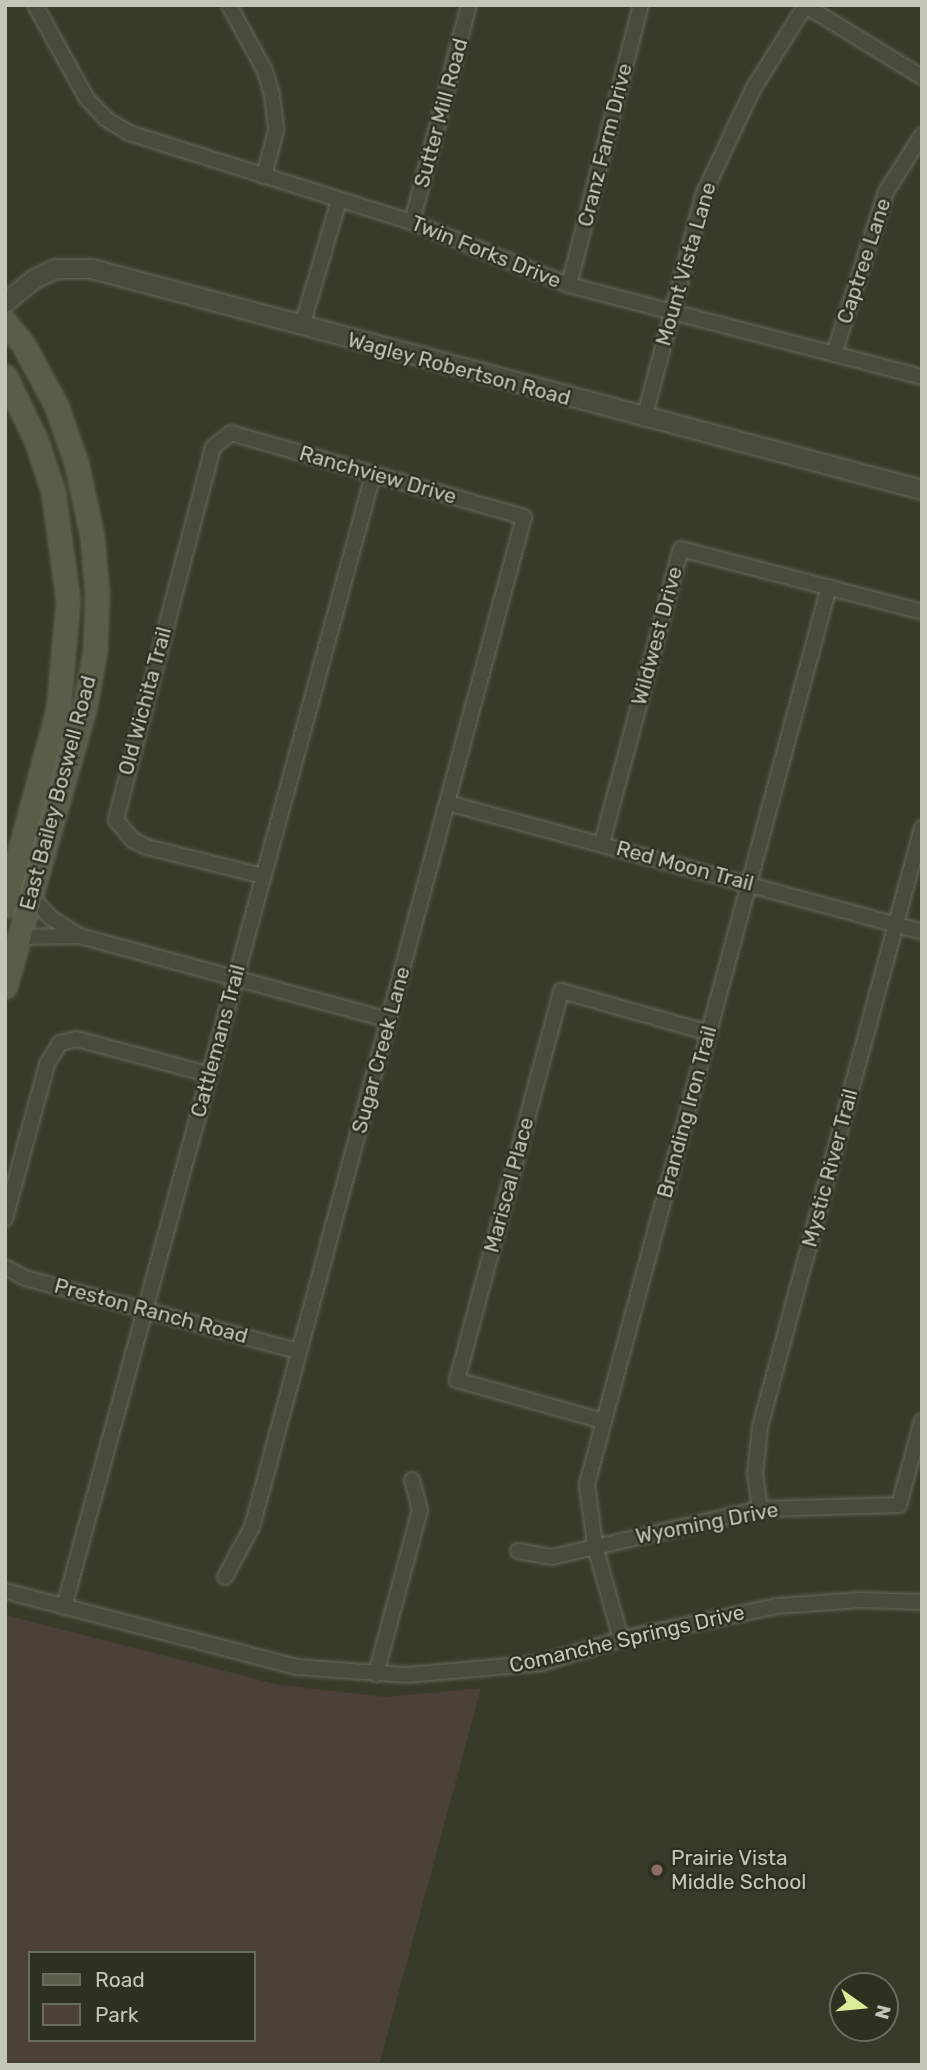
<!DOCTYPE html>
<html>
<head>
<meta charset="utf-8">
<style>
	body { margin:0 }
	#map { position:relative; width:927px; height:2070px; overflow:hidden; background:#383b27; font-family:Rubik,sans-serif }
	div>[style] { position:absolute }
	.green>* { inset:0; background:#4c4137 }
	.roads { filter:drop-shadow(0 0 2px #666a59) drop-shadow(0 0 2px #666a59) }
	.minor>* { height:14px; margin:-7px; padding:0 7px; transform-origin:7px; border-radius:7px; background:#484c3b }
	.tertiary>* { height:18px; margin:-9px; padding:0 9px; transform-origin:9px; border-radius:9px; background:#484c3b }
	.secondary>* { height:21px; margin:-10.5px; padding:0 10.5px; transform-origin:10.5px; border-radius:10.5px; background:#595e49 }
	.dots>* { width:19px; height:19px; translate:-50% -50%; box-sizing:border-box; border:4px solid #2d3120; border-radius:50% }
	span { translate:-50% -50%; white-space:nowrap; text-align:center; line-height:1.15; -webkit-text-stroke:5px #2d3120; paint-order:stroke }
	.street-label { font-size:21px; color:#c3c7b7 }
	.poi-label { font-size:21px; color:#c3c7b7 }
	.left { translate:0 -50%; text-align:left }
	.frame { position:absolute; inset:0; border:7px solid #c3c7b7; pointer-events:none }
	.legend { position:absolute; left:28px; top:1951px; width:228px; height:91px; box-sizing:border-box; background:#2d3120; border:2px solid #696d5c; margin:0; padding:9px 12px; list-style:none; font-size:21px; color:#c3c7b7 }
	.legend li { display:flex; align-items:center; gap:14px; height:35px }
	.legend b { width:35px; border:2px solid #696d5c }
	.north { position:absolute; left:829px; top:1972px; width:70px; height:70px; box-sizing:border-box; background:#2d3120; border:2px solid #696d5c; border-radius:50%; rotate:105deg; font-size:19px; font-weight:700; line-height:28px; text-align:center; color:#c3c7b7 }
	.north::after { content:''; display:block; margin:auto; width:24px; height:32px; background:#d9ec97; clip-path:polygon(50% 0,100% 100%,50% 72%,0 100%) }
</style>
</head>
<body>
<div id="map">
	<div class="green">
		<i style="clip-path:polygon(evenodd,5px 1615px,279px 1685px,386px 1697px,481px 1688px,379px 2065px,5px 2065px,5px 1615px,30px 1953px,254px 1953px,254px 2040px,30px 2040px,30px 1953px)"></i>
	</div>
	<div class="roads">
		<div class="minor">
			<i style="left:35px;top:5px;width:107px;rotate:61deg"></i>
			<i style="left:87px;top:99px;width:28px;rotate:46deg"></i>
			<i style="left:106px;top:119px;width:27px;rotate:31deg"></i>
			<i style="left:129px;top:133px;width:297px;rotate:17.5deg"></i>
			<i style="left:412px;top:222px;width:169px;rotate:21.9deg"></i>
			<i style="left:569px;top:285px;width:365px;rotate:14.6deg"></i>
			<i style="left:229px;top:5px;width:75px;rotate:61.4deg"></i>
			<i style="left:265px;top:71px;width:25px;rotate:74deg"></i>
			<i style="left:272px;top:95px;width:35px;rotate:83deg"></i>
			<i style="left:276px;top:130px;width:48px;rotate:104.6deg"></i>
			<i style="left:806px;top:6px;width:136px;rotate:31.5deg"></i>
			<i style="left:412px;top:222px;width:224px;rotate:-75.3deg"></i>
			<i style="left:569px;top:285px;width:289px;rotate:-75.6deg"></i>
			<i style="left:302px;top:326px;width:131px;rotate:-73.6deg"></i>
			<i style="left:834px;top:354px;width:170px;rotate:-72.2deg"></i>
			<i style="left:886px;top:192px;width:67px;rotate:-57.7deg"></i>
			<i style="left:644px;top:419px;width:232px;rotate:-75.2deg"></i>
			<i style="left:703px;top:195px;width:117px;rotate:-64.7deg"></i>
			<i style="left:753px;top:89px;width:99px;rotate:-57.8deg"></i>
			<i style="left:448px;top:803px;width:491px;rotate:15.2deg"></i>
			<i style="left:602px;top:843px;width:304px;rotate:-75deg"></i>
			<i style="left:681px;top:549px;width:249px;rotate:14.6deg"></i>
			<i style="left:30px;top:895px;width:30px;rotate:48deg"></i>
			<i style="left:50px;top:917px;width:31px;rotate:33deg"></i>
			<i style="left:18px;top:937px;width:62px;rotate:-0.9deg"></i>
			<i style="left:80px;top:936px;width:320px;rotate:15.2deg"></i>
			<i style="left:5px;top:1219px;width:161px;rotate:-74.8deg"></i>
			<i style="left:47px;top:1064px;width:25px;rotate:-58deg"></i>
			<i style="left:60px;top:1043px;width:17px;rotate:-13deg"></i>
			<i style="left:77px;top:1039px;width:136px;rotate:15deg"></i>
			<i style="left:5px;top:1267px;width:23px;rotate:29deg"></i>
			<i style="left:25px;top:1278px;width:283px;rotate:15deg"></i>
			<i style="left:603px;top:1421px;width:152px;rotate:-164.3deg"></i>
			<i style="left:457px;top:1380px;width:403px;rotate:-75deg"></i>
			<i style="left:561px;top:991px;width:154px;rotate:15.8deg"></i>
			<i style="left:760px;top:1509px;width:34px;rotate:-98deg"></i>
			<i style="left:755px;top:1475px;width:48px;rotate:-84.1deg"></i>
			<i style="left:760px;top:1427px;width:621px;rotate:-74.87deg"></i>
			<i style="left:518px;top:1551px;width:35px;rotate:10deg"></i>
			<i style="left:552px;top:1557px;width:213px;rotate:-13deg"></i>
			<i style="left:760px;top:1509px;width:139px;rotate:-1.6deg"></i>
			<i style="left:899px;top:1505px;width:87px;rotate:-74.7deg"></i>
			<i style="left:225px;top:1577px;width:57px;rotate:-61.6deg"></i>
			<i style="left:252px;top:1527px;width:1046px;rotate:-74.93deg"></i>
			<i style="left:524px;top:517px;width:305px;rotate:-164deg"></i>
			<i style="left:231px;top:433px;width:23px;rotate:142deg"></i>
			<i style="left:213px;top:447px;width:385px;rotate:104.6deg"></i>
			<i style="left:116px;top:820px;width:26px;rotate:50deg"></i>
			<i style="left:133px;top:840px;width:16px;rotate:27deg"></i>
			<i style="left:147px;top:847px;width:120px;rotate:14deg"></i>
			<i style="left:5px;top:1591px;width:301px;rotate:14.6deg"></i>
			<i style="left:296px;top:1667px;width:111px;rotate:4.1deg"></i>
			<i style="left:407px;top:1675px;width:136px;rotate:-5.1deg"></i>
			<i style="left:542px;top:1663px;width:83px;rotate:-16.9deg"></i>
			<i style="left:621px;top:1639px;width:159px;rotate:-11.9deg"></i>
			<i style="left:777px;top:1606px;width:84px;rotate:-4.1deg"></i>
			<i style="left:861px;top:1600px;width:61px;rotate:1.9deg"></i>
			<i style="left:64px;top:1607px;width:1173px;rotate:-74.73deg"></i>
			<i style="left:621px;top:1639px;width:97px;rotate:-105.6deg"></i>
			<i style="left:595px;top:1546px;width:63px;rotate:-97.4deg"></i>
			<i style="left:587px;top:1484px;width:929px;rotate:-74.9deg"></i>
			<i style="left:376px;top:1674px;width:170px;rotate:-75deg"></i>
			<i style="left:420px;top:1510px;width:31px;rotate:-105deg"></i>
		</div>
		<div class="tertiary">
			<i style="left:5px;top:303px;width:36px;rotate:-39deg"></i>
			<i style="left:33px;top:280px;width:25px;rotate:-26deg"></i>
			<i style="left:56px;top:269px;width:36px"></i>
			<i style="left:92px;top:269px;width:859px;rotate:14.91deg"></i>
		</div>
		<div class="secondary">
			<i style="left:5px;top:322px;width:28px;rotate:51deg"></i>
			<i style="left:23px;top:344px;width:69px;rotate:61.6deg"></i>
			<i style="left:56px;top:405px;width:60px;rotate:70.7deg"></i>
			<i style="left:76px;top:462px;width:76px;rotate:77.8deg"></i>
			<i style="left:92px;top:536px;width:57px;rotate:85deg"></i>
			<i style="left:97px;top:593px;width:57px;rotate:92deg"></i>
			<i style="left:95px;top:650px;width:57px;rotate:100.1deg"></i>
			<i style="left:85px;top:706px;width:292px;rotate:105.9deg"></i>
			<i style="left:5px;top:376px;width:71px;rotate:64.2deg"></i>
			<i style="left:36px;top:440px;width:54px;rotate:71.6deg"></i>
			<i style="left:53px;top:491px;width:110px;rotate:82.2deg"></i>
			<i style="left:68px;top:600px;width:109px;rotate:95.2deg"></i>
			<i style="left:58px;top:709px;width:204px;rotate:105.1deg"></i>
		</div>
	</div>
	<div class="dots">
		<i style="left:657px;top:1870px;background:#8d6e63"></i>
	</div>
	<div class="street-label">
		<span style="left:441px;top:113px;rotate:-75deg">Sutter Mill Road</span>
		<span style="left:605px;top:145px;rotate:-76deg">Cranz Farm Drive</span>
		<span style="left:486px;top:252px;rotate:22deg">Twin Forks Drive</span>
		<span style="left:864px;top:261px;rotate:-72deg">Captree Lane</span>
		<span style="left:686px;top:264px;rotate:-74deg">Mount Vista Lane</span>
		<span style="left:459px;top:369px;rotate:15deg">Wagley Robertson Road</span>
		<span style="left:378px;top:475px;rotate:16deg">Ranchview Drive</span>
		<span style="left:657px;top:636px;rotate:-75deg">Wildwest Drive</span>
		<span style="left:145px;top:701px;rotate:-75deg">Old Wichita Trail</span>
		<span style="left:58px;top:793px;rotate:-75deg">East Bailey Boswell Road</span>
		<span style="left:685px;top:866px;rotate:15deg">Red Moon Trail</span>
		<span style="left:218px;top:1041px;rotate:-75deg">Cattlemans Trail</span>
		<span style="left:381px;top:1050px;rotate:-75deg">Sugar Creek Lane</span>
		<span style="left:687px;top:1112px;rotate:-75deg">Branding Iron Trail</span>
		<span style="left:830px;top:1168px;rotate:-75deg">Mystic River Trail</span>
		<span style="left:509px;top:1185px;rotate:-75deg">Mariscal Place</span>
		<span style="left:151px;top:1311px;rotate:15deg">Preston Ranch Road</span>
		<span style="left:707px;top:1523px;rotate:-11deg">Wyoming Drive</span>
		<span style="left:627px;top:1639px;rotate:-13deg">Comanche Springs Drive</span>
	</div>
	<div class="poi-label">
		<span class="left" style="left:671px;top:1870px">Prairie Vista<br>Middle School</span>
	</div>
	<div class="frame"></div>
	<ul class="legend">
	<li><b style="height:9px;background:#595e49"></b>Road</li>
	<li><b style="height:19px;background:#4c4137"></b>Park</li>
	</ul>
	<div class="north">N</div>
</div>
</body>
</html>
